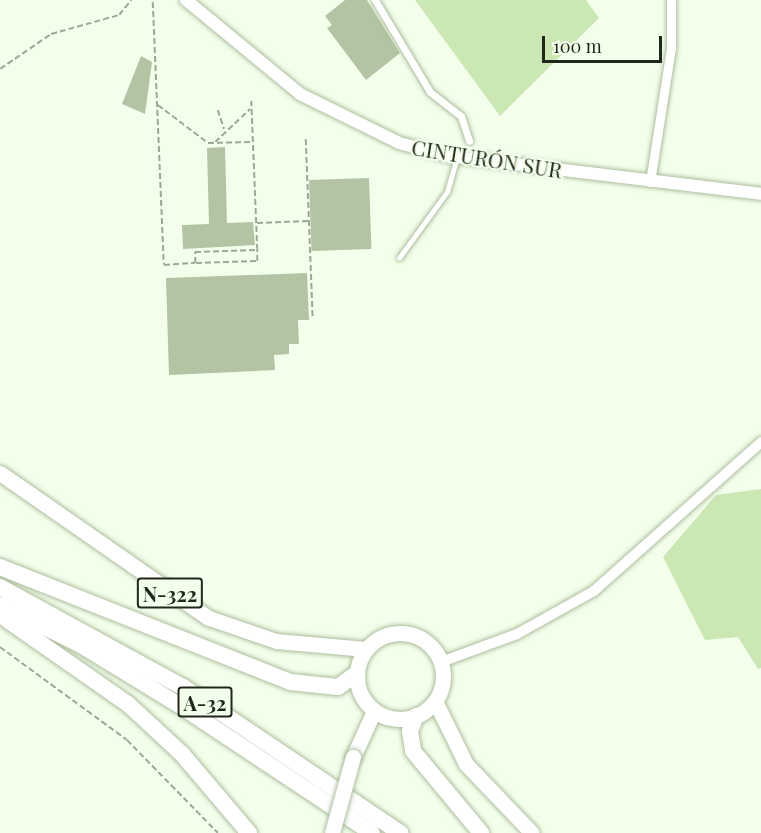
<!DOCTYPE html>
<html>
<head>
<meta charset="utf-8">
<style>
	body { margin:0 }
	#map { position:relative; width:761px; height:833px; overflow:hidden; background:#f4ffeb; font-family:"Playfair Display",serif }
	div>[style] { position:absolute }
	.green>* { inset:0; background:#cbe7b3 }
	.building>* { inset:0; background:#b3c4a4; transform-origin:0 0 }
	.path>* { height:1.5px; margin-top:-0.75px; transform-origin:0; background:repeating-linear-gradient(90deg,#9ea796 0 6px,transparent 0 9px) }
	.roads { filter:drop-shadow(0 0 2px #adbe9f) drop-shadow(0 0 2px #adbe9f) }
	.service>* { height:4.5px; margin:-2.25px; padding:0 2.25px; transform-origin:2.25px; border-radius:2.25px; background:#fff }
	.pedestrian>* { height:7px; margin:-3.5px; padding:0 3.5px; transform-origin:3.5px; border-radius:3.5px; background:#fff }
	.minor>* { height:9px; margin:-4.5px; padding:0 4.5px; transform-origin:4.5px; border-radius:4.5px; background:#fff }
	.tertiary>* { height:10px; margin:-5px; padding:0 5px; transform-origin:5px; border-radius:5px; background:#fff }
	.secondary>* { height:12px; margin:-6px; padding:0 6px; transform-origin:6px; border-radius:6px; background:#fff }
	.trunk>* { height:15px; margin:-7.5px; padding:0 7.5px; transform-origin:7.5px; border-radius:7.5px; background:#fff }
	.trunk>.ring { margin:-7.5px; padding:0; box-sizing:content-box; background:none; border:15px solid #fff; border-radius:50% }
	.motorway>* { height:16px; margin:-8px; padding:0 8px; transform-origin:8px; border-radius:8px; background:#fff }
	.bridges { filter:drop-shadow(0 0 2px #adbe9f) drop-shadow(0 0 2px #adbe9f) }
	.trunk-bridge>* { height:15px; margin:-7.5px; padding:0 7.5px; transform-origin:7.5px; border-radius:7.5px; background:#fff }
	span { translate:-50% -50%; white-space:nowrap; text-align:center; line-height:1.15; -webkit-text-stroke:4.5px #f4ffeb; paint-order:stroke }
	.shield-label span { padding:2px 4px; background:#f4ffeb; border:2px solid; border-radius:4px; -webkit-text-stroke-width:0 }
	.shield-label { font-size:20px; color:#21271b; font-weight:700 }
	.street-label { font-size:21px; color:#21271b }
	.scale { position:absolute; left:542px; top:36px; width:120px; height:27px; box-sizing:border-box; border:3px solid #21271b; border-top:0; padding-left:8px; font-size:18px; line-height:21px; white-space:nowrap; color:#21271b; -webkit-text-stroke:4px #f4ffeb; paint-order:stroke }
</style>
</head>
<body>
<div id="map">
	<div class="green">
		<i style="clip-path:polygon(415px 0,586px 0,599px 18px,500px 116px)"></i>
		<i style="clip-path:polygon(761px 489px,761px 668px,758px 669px,738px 637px,705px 640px,663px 557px,716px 495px)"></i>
	</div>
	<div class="building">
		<i style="clip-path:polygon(345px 0,367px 0,400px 53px,366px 80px,327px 28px,332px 25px,325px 16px)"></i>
		<i style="clip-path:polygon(141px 56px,152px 62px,145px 114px,122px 104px)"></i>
		<i style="clip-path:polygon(225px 147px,227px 223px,253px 222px,255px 245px,183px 249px,182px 225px,209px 224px,207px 148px)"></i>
		<i style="left:369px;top:178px;width:71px;height:60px;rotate:88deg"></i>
		<i style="clip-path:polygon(307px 273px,309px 320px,298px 320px,299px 344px,289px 344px,289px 354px,274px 355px,275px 370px,169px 375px,166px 278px)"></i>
	</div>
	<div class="path">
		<i style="left:153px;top:2px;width:263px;rotate:87.6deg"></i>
		<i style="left:164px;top:265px;width:31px;rotate:-4deg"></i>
		<i style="left:195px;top:263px;width:11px;rotate:-90deg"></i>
		<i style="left:195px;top:252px;width:62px;rotate:-1.8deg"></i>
		<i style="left:257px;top:250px;width:149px;rotate:-92.3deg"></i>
		<i style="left:0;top:69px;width:62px;rotate:-34.5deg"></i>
		<i style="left:51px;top:34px;width:71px;rotate:-15.6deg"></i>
		<i style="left:119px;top:15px;width:19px;rotate:-51deg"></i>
		<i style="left:158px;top:105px;width:63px;rotate:37.2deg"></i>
		<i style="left:208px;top:143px;width:43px;rotate:-1.3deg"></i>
		<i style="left:218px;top:110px;width:20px;rotate:72deg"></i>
		<i style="left:306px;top:139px;width:179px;rotate:87.8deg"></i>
		<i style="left:215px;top:142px;width:48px;rotate:-43.3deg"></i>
		<i style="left:257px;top:223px;width:51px;rotate:-2.2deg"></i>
		<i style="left:196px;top:263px;width:61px;rotate:-1.9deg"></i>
		<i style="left:257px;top:261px;width:11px;rotate:-90deg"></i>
		<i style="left:0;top:647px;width:157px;rotate:36.2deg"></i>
		<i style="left:127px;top:740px;width:130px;rotate:45.6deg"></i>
	</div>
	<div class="roads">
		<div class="service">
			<i style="left:399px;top:258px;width:82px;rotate:-54deg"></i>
			<i style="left:447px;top:192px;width:36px;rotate:-74deg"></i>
		</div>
		<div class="pedestrian">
			<i style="left:375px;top:0;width:107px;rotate:59.1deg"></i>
			<i style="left:430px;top:92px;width:39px;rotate:38deg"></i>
			<i style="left:461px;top:116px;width:26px;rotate:72deg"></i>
		</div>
		<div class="minor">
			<i style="left:650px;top:182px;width:136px;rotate:-81.1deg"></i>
			<i style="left:671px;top:48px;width:48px;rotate:-90deg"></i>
		</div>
		<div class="tertiary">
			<i style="left:441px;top:662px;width:81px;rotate:-20.2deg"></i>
			<i style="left:517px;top:634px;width:88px;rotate:-29.2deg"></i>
			<i style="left:594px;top:591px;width:224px;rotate:-41.7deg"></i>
		</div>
		<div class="secondary">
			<i style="left:186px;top:0;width:148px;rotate:39.5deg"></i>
			<i style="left:300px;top:94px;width:110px;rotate:26.3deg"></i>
			<i style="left:399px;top:143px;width:51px;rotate:14.9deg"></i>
			<i style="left:448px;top:156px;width:315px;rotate:6.9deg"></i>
		</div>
		<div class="trunk">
			<i style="left:0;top:473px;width:254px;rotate:34.8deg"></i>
			<i style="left:209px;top:618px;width:71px;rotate:18.9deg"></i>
			<i style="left:276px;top:641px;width:90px;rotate:5.1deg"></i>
			<i class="ring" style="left:357px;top:633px;width:71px;height:71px"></i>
			<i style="left:435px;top:701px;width:70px;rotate:63.8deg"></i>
			<i style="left:466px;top:764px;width:95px;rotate:46.3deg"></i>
			<i style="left:353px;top:757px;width:51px;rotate:-65.5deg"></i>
		</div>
		<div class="motorway">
			<i style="left:0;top:567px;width:312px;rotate:21.6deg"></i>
			<i style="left:290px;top:682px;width:48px;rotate:5.9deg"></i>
			<i style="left:338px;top:687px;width:24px;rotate:-36deg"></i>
			<i style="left:0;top:587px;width:209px;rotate:28.7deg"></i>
			<i style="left:183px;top:687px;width:262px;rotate:33.9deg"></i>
			<i style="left:0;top:605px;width:90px;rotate:26.3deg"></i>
			<i style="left:81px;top:645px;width:124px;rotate:31.5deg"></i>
			<i style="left:187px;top:710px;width:222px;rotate:33.6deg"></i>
			<i style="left:6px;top:619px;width:149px;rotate:34.9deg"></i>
			<i style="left:128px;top:704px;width:74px;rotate:42.8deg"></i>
			<i style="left:182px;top:754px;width:104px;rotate:49.7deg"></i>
			<i style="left:416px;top:716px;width:16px;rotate:112deg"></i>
			<i style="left:410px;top:731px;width:20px;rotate:81deg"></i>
			<i style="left:413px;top:751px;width:107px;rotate:50.3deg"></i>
		</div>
	</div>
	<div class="bridges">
		<div class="trunk-bridge">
			<i style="left:332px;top:833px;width:79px;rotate:-74.6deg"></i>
		</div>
	</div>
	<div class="shield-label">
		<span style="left:170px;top:593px">N-322</span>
		<span style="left:205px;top:702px">A-32</span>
	</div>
	<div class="street-label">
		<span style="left:487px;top:158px;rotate:9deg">CINTURÓN SUR</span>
	</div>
	<div class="scale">100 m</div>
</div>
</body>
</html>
